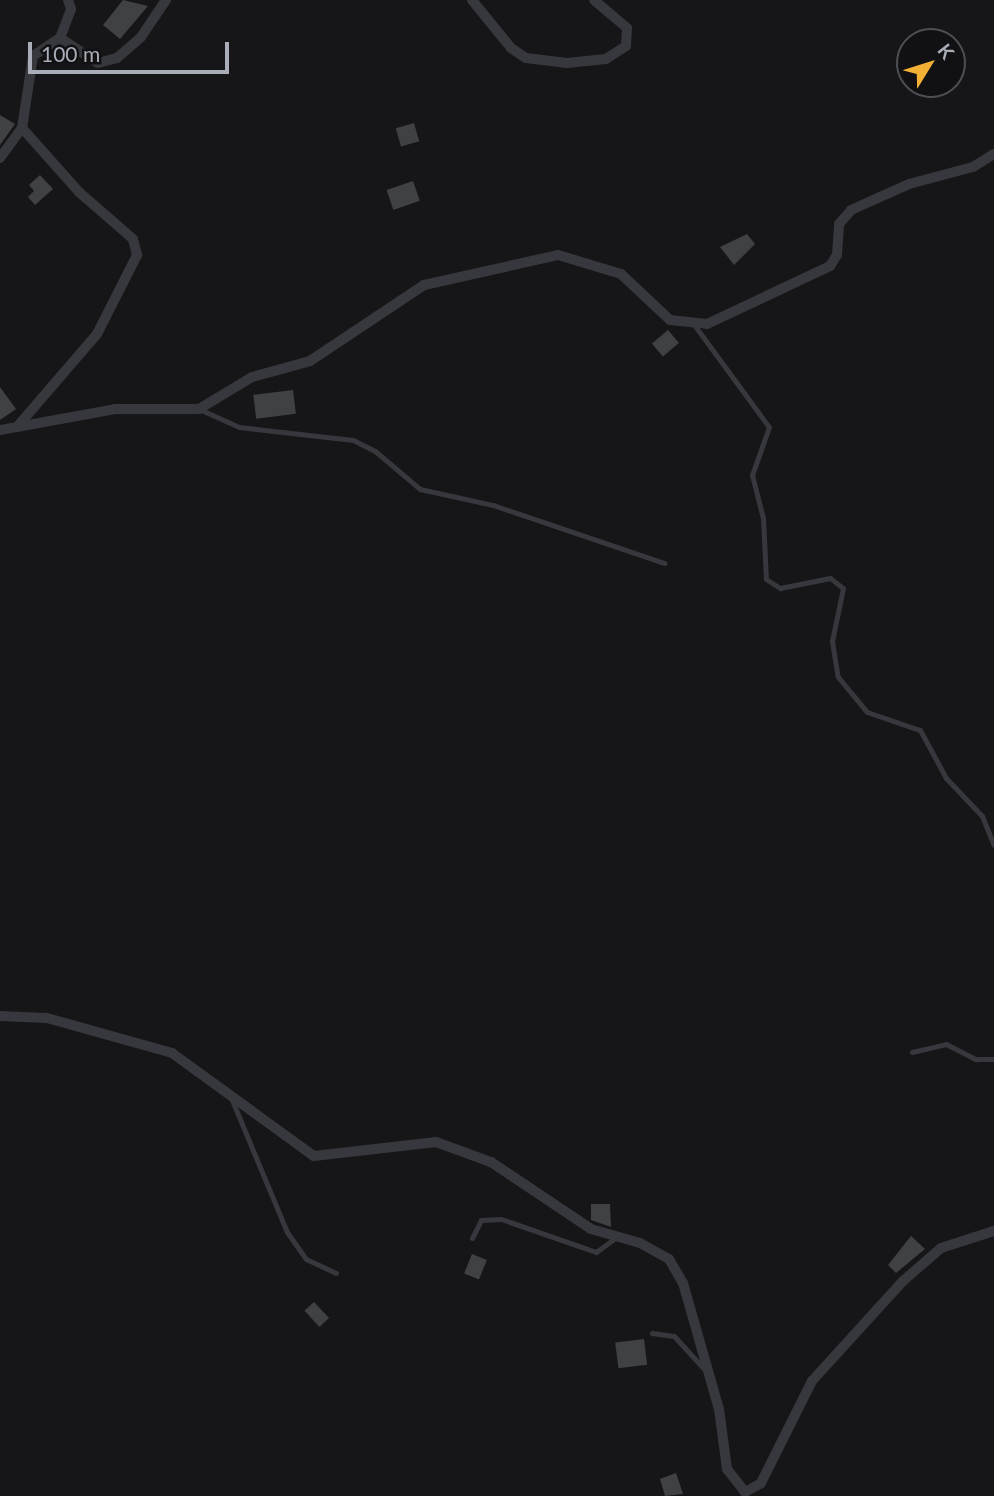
<!DOCTYPE html>
<html>
<head>
<meta charset="utf-8">
<style>
	body { margin:0 }
	#map { position:relative; width:994px; height:1496px; overflow:hidden; background:#161618; font-family:Lato,sans-serif }
	div>[style] { position:absolute }
	.building>* { inset:0; background:#404145; transform-origin:0 0 }
	.service>* { height:5px; margin:-2.5px; padding:0 2.5px; transform-origin:2.5px; border-radius:2.5px; background:#37383d }
	.minor>* { height:10px; margin:-5px; padding:0 5px; transform-origin:5px; border-radius:5px; background:#37383d }
	span { translate:-50% -50%; white-space:nowrap; text-align:center; line-height:1.15; -webkit-text-stroke:5px #111113; paint-order:stroke }
	.north { position:absolute; left:896px; top:28px; width:70px; height:70px; box-sizing:border-box; background:#111113; border:2px solid #4d4f55; border-radius:50%; rotate:52deg; font-size:19px; font-weight:700; line-height:28px; text-align:center; color:#a8adb8 }
	.north::after { content:''; display:block; margin:auto; width:24px; height:32px; background:#f2b134; clip-path:polygon(50% 0,100% 100%,50% 72%,0 100%) }
	.scale { position:absolute; left:28px; top:42px; width:201px; height:32px; box-sizing:border-box; border:4px solid #a8adb8; border-top:0; padding-left:9px; font-size:21px; line-height:24px; white-space:nowrap; color:#a8adb8; -webkit-text-stroke:5px #111113; paint-order:stroke }
</style>
</head>
<body>
<div id="map">
	<div class="building">
		<i style="clip-path:polygon(123px 0,148px 6px,120px 39px,103px 25px)"></i>
		<i style="clip-path:polygon(0 115px,15px 124px,0 145px)"></i>
		<i style="left:414px;top:123px;width:19px;height:19px;rotate:74deg"></i>
		<i style="clip-path:polygon(40px 175px,53px 189px,35px 205px,28px 197px,34px 191px,29px 185px)"></i>
		<i style="left:413px;top:181px;width:21px;height:28px;rotate:71deg"></i>
		<i style="clip-path:polygon(747px 234px,755px 244px,734px 265px,720px 247px)"></i>
		<i style="left:668px;top:330px;width:17px;height:21px;rotate:50deg"></i>
		<i style="clip-path:polygon(0 387px,16px 409px,0 420px)"></i>
		<i style="left:293px;top:390px;width:24px;height:40px;rotate:83deg"></i>
		<i style="clip-path:polygon(591px 1204px,610px 1204px,611px 1227px,591px 1220px)"></i>
		<i style="clip-path:polygon(911px 1236px,925px 1249px,896px 1273px,888px 1265px)"></i>
		<i style="left:472px;top:1254px;width:16px;height:21px;rotate:22deg"></i>
		<i style="left:314px;top:1302px;width:22px;height:13px;rotate:47deg"></i>
		<i style="left:644px;top:1339px;width:26px;height:29px;rotate:83deg"></i>
		<i style="clip-path:polygon(676px 1473px,683px 1494px,665px 1496px,660px 1479px)"></i>
	</div>
	<div class="service">
		<i style="left:695px;top:326px;width:125px;rotate:53.8deg"></i>
		<i style="left:769px;top:427px;width:51px;rotate:109.5deg"></i>
		<i style="left:752px;top:475px;width:44px;rotate:75.7deg"></i>
		<i style="left:763px;top:518px;width:61px;rotate:87.2deg"></i>
		<i style="left:766px;top:579px;width:17px;rotate:33deg"></i>
		<i style="left:780px;top:588px;width:51px;rotate:-11.3deg"></i>
		<i style="left:830px;top:578px;width:16px;rotate:38deg"></i>
		<i style="left:843px;top:588px;width:54px;rotate:101.7deg"></i>
		<i style="left:832px;top:641px;width:36px;rotate:81deg"></i>
		<i style="left:838px;top:677px;width:45px;rotate:50.4deg"></i>
		<i style="left:867px;top:712px;width:56px;rotate:18.8deg"></i>
		<i style="left:920px;top:730px;width:55px;rotate:61.6deg"></i>
		<i style="left:946px;top:778px;width:52px;rotate:46.5deg"></i>
		<i style="left:982px;top:816px;width:31px;rotate:68deg"></i>
		<i style="left:199px;top:409px;width:44px;rotate:24.2deg"></i>
		<i style="left:239px;top:427px;width:115px;rotate:6.5deg"></i>
		<i style="left:353px;top:440px;width:25px;rotate:27deg"></i>
		<i style="left:375px;top:451px;width:59px;rotate:40.2deg"></i>
		<i style="left:420px;top:489px;width:75px;rotate:12.4deg"></i>
		<i style="left:493px;top:505px;width:181px;rotate:18.7deg"></i>
		<i style="left:912px;top:1052px;width:35px;rotate:-13deg"></i>
		<i style="left:946px;top:1044px;width:34px;rotate:27deg"></i>
		<i style="left:976px;top:1059px;width:18px"></i>
		<i style="left:232px;top:1100px;width:143px;rotate:67.4deg"></i>
		<i style="left:287px;top:1232px;width:33px;rotate:55deg"></i>
		<i style="left:306px;top:1259px;width:33px;rotate:25deg"></i>
		<i style="left:472px;top:1238px;width:20px;rotate:-63deg"></i>
		<i style="left:481px;top:1220px;width:20px;rotate:-3deg"></i>
		<i style="left:501px;top:1219px;width:101px;rotate:19.2deg"></i>
		<i style="left:596px;top:1252px;width:26px;rotate:-36deg"></i>
		<i style="left:652px;top:1333px;width:22px;rotate:8deg"></i>
		<i style="left:674px;top:1336px;width:46px;rotate:47.6deg"></i>
	</div>
	<div class="minor">
		<i style="left:472px;top:0;width:62px;rotate:50.9deg"></i>
		<i style="left:511px;top:48px;width:18px;rotate:34deg"></i>
		<i style="left:526px;top:58px;width:41px;rotate:7deg"></i>
		<i style="left:567px;top:63px;width:39px;rotate:-6deg"></i>
		<i style="left:606px;top:59px;width:24px;rotate:-33deg"></i>
		<i style="left:626px;top:46px;width:18px;rotate:-87deg"></i>
		<i style="left:627px;top:28px;width:43px;rotate:-139.7deg"></i>
		<i style="left:60px;top:38px;width:31px;rotate:-69deg"></i>
		<i style="left:71px;top:9px;width:9px;rotate:-108deg"></i>
		<i style="left:0;top:158px;width:37px;rotate:-54deg"></i>
		<i style="left:22px;top:128px;width:73px;rotate:-81.3deg"></i>
		<i style="left:33px;top:56px;width:32px;rotate:-34deg"></i>
		<i style="left:60px;top:38px;width:45px;rotate:33.3deg"></i>
		<i style="left:98px;top:63px;width:20px;rotate:-15deg"></i>
		<i style="left:117px;top:58px;width:32px;rotate:-41deg"></i>
		<i style="left:141px;top:37px;width:45px;rotate:-56deg"></i>
		<i style="left:17px;top:427px;width:123px;rotate:-49.3deg"></i>
		<i style="left:97px;top:334px;width:89px;rotate:-63.1deg"></i>
		<i style="left:137px;top:255px;width:16px;rotate:-104deg"></i>
		<i style="left:133px;top:239px;width:72px;rotate:-139deg"></i>
		<i style="left:79px;top:192px;width:86px;rotate:-131.7deg"></i>
		<i style="left:0;top:430px;width:117px;rotate:-10.3deg"></i>
		<i style="left:115px;top:409px;width:84px"></i>
		<i style="left:199px;top:409px;width:62px;rotate:-31.1deg"></i>
		<i style="left:252px;top:377px;width:60px;rotate:-15.4deg"></i>
		<i style="left:310px;top:361px;width:137px;rotate:-33.7deg"></i>
		<i style="left:424px;top:285px;width:137px;rotate:-12.6deg"></i>
		<i style="left:558px;top:255px;width:66px;rotate:16.8deg"></i>
		<i style="left:621px;top:274px;width:67px;rotate:43.2deg"></i>
		<i style="left:670px;top:320px;width:37px;rotate:6deg"></i>
		<i style="left:707px;top:324px;width:136px;rotate:-25.2deg"></i>
		<i style="left:830px;top:266px;width:13px;rotate:-58deg"></i>
		<i style="left:837px;top:255px;width:31px;rotate:-86deg"></i>
		<i style="left:839px;top:224px;width:18px;rotate:-49deg"></i>
		<i style="left:851px;top:210px;width:64px;rotate:-24.1deg"></i>
		<i style="left:909px;top:184px;width:66px;rotate:-14.9deg"></i>
		<i style="left:973px;top:167px;width:25px;rotate:-32deg"></i>
		<i style="left:0;top:1016px;width:47px;rotate:2.4deg"></i>
		<i style="left:47px;top:1018px;width:130px;rotate:15.6deg"></i>
		<i style="left:172px;top:1053px;width:175px;rotate:36deg"></i>
		<i style="left:314px;top:1156px;width:123px;rotate:-6.5deg"></i>
		<i style="left:436px;top:1142px;width:59px;rotate:20deg"></i>
		<i style="left:491px;top:1162px;width:120px;rotate:33.8deg"></i>
		<i style="left:591px;top:1229px;width:51px;rotate:15.9deg"></i>
		<i style="left:640px;top:1243px;width:33px;rotate:29deg"></i>
		<i style="left:669px;top:1259px;width:28px;rotate:60deg"></i>
		<i style="left:683px;top:1283px;width:131px;rotate:74.1deg"></i>
		<i style="left:719px;top:1409px;width:61px;rotate:82.4deg"></i>
		<i style="left:727px;top:1469px;width:29px;rotate:52deg"></i>
		<i style="left:745px;top:1492px;width:18px;rotate:-29deg"></i>
		<i style="left:761px;top:1483px;width:114px;rotate:-63.4deg"></i>
		<i style="left:812px;top:1381px;width:135px;rotate:-47.7deg"></i>
		<i style="left:903px;top:1281px;width:50px;rotate:-41deg"></i>
		<i style="left:941px;top:1248px;width:56px;rotate:-17.8deg"></i>
	</div>
	<div class="north">K</div>
	<div class="scale">100 m</div>
</div>
</body>
</html>
